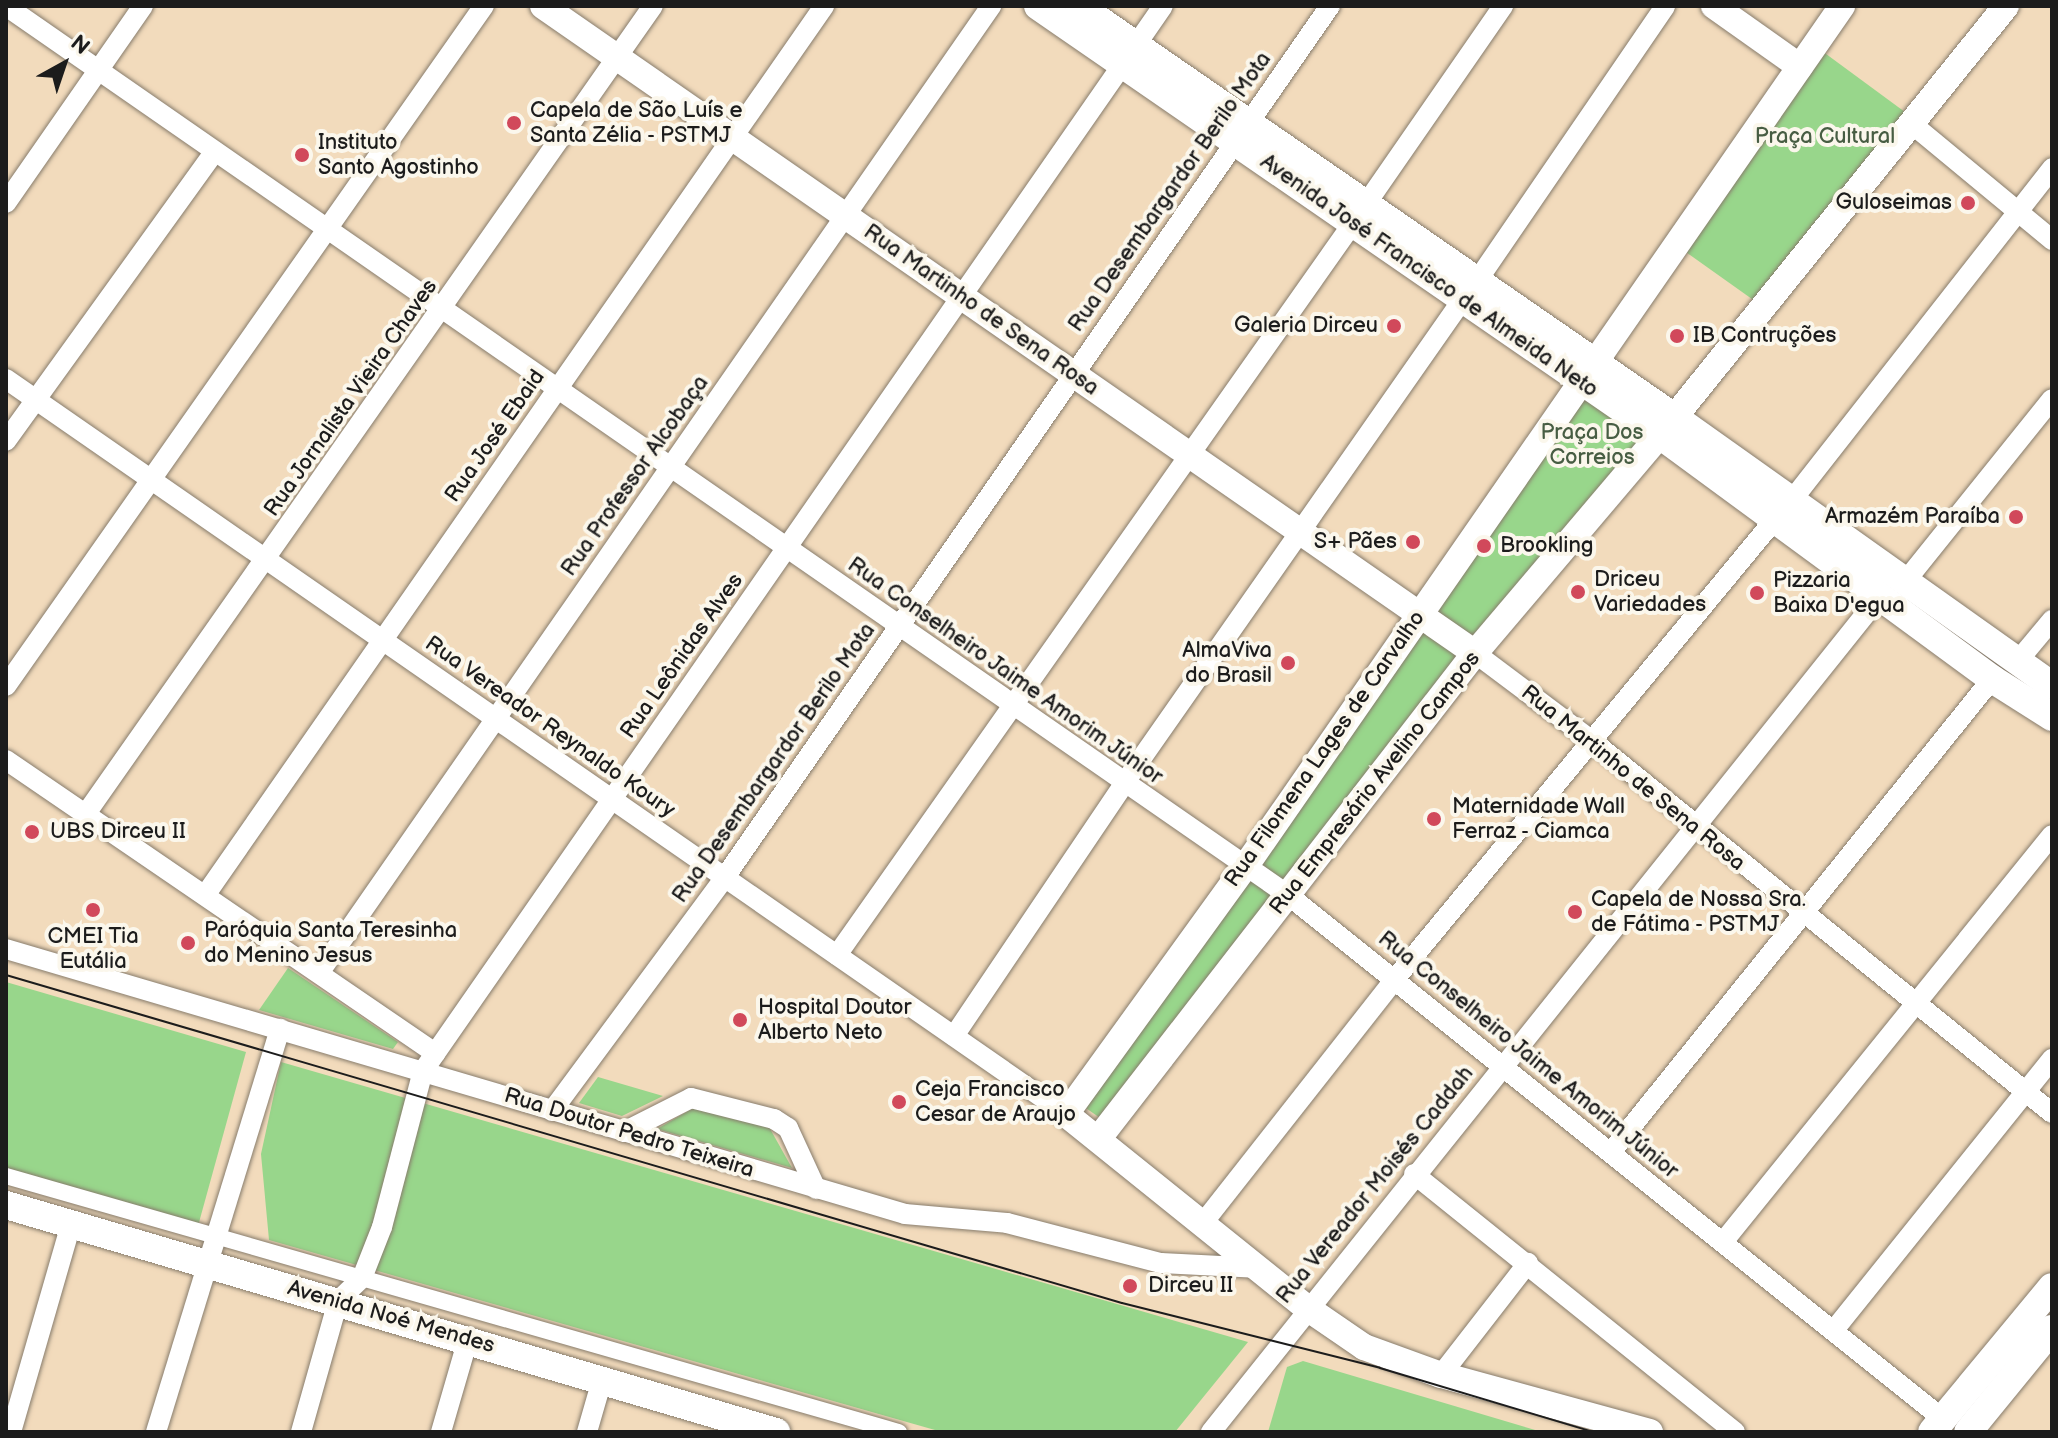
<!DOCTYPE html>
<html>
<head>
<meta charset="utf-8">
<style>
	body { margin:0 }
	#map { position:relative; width:2058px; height:1438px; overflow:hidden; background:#f2dbbc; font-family:"Balsamiq Sans",sans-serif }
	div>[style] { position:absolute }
	.green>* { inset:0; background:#98d68b }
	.roads { filter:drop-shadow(0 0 2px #877c6c) drop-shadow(0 0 2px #877c6c) }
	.pedestrian>* { height:16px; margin:-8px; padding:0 8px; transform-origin:8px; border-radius:8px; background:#fff }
	.minor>* { height:20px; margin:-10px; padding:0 10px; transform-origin:10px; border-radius:10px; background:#fff }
	.tertiary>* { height:26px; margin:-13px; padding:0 13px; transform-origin:13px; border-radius:13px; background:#fff }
	.secondary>* { height:28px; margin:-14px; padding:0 14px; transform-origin:14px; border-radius:14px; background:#fff }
	.tram>* { height:2px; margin:-1px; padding:0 1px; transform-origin:1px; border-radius:1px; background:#1c1c1c }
	.dots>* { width:22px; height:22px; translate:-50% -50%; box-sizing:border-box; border:4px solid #fbf7ec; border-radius:50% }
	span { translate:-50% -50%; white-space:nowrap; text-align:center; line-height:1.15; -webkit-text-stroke:8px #fbf7ec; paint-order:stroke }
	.poi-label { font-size:22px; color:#1c1c1c }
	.left { translate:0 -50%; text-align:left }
	.right { translate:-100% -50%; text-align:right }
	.park-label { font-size:22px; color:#475d43 }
	.street-label { font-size:22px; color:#1c1c1c }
	.frame { position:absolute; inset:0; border:8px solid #1c1c1c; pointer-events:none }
	.north { position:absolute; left:24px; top:24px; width:80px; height:80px; -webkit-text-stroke:6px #fbf7ec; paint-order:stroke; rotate:40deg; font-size:22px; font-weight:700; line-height:32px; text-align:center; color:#1c1c1c }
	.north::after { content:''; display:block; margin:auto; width:28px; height:36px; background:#1c1c1c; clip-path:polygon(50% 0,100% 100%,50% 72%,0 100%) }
</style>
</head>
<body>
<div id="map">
	<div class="green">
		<i style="clip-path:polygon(1822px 51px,1909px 115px,1759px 304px,1683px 250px)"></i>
		<i style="clip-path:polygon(1584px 389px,1650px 436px,1103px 1120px,1080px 1104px)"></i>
		<i style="clip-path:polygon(288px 968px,398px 1042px,393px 1049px,259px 1010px)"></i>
		<i style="clip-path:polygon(6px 982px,246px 1052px,198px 1226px,6px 1171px)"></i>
		<i style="clip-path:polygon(281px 1062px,1248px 1342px,1175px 1432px,942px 1432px,269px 1240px,261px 1154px)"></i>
		<i style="clip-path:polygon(598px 1077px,663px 1096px,622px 1116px,579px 1103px)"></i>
		<i style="clip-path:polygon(695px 1107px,769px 1127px,792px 1168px,657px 1129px)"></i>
		<i style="clip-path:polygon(1303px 1361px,1542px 1432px,1268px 1432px,1287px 1367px)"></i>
	</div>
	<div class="roads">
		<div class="pedestrian">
			<i style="left:6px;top:1176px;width:929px;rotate:16deg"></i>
		</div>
		<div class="minor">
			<i style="left:6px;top:6px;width:1560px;rotate:34.74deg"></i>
			<i style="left:1288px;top:895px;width:839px;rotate:38.66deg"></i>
			<i style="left:1136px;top:45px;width:47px;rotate:-55.3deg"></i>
			<i style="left:1912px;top:124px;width:182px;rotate:39.6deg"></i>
			<i style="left:6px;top:203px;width:240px;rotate:-55.2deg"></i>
			<i style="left:1366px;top:204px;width:241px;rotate:-55.3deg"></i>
			<i style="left:1477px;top:281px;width:333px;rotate:-55.6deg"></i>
			<i style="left:6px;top:379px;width:1290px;rotate:34.74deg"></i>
			<i style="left:6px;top:441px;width:357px;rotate:-54.2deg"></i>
			<i style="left:1792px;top:500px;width:422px;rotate:-51.9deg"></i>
			<i style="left:1904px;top:583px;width:236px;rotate:-51.2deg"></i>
			<i style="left:1475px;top:653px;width:145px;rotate:36.9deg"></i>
			<i style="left:1591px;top:740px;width:593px;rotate:38.98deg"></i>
			<i style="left:2017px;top:662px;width:55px;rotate:-50.2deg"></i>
			<i style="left:6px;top:686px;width:831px;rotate:-54.9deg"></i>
			<i style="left:6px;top:760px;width:520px;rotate:34.33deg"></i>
			<i style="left:85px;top:815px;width:988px;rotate:-54.93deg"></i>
			<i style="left:206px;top:894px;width:1082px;rotate:-55.16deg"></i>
			<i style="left:6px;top:949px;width:937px;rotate:16.42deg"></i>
			<i style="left:905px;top:1214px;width:102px;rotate:5deg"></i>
			<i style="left:1007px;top:1223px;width:159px;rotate:14.6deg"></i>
			<i style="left:1161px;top:1263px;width:99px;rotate:2.9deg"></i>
			<i style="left:837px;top:955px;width:896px;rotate:-54.82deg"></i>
			<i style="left:319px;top:973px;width:1178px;rotate:-55.2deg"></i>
			<i style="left:954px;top:1036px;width:334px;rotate:-56deg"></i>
			<i style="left:1141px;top:759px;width:562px;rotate:-55.01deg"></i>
			<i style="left:552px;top:1111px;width:291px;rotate:-53.5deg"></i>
			<i style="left:725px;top:877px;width:1061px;rotate:-55.22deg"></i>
			<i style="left:624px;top:1132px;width:75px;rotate:-26.9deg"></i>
			<i style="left:691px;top:1098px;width:86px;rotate:14.2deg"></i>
			<i style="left:774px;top:1119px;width:17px;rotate:33deg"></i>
			<i style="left:788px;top:1128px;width:67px;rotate:65.3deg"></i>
			<i style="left:1611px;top:1152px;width:607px;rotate:-51.15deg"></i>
			<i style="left:1414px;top:1174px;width:412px;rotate:38.8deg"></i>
			<i style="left:1203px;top:1223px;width:310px;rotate:-51.8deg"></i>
			<i style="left:1395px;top:979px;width:597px;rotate:-50.44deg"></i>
			<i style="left:1723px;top:1242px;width:523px;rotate:-51.05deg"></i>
			<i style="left:1834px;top:1330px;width:348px;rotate:-51.2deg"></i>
			<i style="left:1441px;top:1375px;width:142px;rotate:-52.2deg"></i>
			<i style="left:11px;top:1432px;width:216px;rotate:-73.9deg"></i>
			<i style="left:156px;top:1432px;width:422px;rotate:-72.9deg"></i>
			<i style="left:301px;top:1432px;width:136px;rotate:-74.2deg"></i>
			<i style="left:338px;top:1301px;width:33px;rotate:-44deg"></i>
			<i style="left:362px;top:1278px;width:55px;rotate:-68.6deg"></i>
			<i style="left:382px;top:1227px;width:161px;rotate:-75.3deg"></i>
			<i style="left:423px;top:1071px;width:1226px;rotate:-55.2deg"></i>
			<i style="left:441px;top:1432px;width:97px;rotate:-73.8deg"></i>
			<i style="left:587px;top:1432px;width:54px;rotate:-73.9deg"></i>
			<i style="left:1211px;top:1432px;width:1071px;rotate:-51.33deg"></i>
		</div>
		<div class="tertiary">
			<i style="left:543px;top:6px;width:1135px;rotate:34.77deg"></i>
			<i style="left:1714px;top:6px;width:105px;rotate:35.3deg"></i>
			<i style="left:1099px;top:1138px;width:614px;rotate:-52.22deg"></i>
			<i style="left:1475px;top:653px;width:286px;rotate:-49.7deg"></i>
			<i style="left:1660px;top:435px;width:551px;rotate:-51.11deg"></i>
			<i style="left:1650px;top:1432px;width:217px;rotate:-164.7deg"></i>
			<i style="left:1441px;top:1375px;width:82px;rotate:-160deg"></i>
			<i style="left:1364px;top:1347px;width:69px;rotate:-145.6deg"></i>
			<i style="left:1307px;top:1308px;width:309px;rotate:-141.2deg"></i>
			<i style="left:1066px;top:1114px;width:305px;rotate:-54.1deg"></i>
			<i style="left:1245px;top:867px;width:1048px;rotate:-55.26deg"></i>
		</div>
		<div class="secondary">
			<i style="left:1038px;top:6px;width:756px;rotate:34.59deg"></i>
			<i style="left:1660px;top:435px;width:412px;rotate:36.3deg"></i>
			<i style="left:1992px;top:679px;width:71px;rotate:32.3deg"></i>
			<i style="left:1079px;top:6px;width:723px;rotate:34.64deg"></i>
			<i style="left:1674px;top:417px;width:464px;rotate:35.4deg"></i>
			<i style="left:6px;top:1205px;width:803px;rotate:16.43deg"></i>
			<i style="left:1932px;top:1432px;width:188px;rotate:-50.4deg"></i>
			<i style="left:1968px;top:1432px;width:133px;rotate:-50.8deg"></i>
		</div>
	</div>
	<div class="tram">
		<i style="left:6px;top:975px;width:1163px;rotate:16.38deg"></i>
		<i style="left:1122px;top:1303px;width:266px;rotate:14.1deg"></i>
		<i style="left:1380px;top:1368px;width:223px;rotate:16.7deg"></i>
	</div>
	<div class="dots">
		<i style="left:514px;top:123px;background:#d1495b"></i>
		<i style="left:302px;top:155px;background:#d1495b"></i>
		<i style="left:1968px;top:203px;background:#d1495b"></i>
		<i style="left:1394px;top:326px;background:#d1495b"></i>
		<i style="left:1677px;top:336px;background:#d1495b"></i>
		<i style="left:2016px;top:517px;background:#d1495b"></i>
		<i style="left:1413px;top:542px;background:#d1495b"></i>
		<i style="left:1484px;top:546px;background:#d1495b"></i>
		<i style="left:1578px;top:592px;background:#d1495b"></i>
		<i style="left:1757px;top:593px;background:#d1495b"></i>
		<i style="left:1288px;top:663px;background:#d1495b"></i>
		<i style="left:1434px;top:819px;background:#d1495b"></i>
		<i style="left:32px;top:832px;background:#d1495b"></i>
		<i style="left:93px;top:910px;background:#d1495b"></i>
		<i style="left:1575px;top:912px;background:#d1495b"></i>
		<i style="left:188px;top:943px;background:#d1495b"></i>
		<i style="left:740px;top:1020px;background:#d1495b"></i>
		<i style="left:899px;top:1102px;background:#d1495b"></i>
		<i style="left:1130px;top:1286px;background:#d1495b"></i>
	</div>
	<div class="poi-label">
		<span class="left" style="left:530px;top:123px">Capela de São Luís e<br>Santa Zélia - PSTMJ</span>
		<span class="left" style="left:318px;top:155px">Instituto<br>Santo Agostinho</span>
		<span class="right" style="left:1952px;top:203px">Guloseimas</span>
		<span class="right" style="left:1378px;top:326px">Galeria Dirceu</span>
		<span class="left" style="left:1693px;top:336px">IB Contruções</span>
		<span class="right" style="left:2000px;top:517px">Armazém Paraíba</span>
		<span class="right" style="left:1397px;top:542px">S+ Pães</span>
		<span class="left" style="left:1500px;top:546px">Brookling</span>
		<span class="left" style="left:1594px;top:592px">Driceu<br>Variedades</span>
		<span class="left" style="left:1773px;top:593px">Pizzaria<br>Baixa D'egua</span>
		<span class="right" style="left:1272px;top:663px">AlmaViva<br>do Brasil</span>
		<span class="left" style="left:1452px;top:819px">Maternidade Wall<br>Ferraz - Ciamca</span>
		<span class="left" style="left:50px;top:832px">UBS Dirceu II</span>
		<span class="left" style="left:1591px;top:912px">Capela de Nossa Sra.<br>de Fátima - PSTMJ</span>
		<span class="left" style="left:204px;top:943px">Paróquia Santa Teresinha<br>do Menino Jesus</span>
		<span style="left:93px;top:949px">CMEI Tia<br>Eutália</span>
		<span class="left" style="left:758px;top:1020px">Hospital Doutor<br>Alberto Neto</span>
		<span class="left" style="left:915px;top:1102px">Ceja Francisco<br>Cesar de Araujo</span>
		<span class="left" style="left:1148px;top:1286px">Dirceu II</span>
	</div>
	<div class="park-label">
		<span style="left:1825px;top:137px">Praça Cultural</span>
		<span style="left:1592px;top:445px">Praça Dos<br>Correios</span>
	</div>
	<div class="street-label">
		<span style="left:1170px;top:192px;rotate:-55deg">Rua Desembargardor Berilo Mota</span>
		<span style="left:1429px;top:276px;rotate:35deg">Avenida José Francisco de Almeida Neto</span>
		<span style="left:981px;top:310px;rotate:35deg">Rua Martinho de Sena Rosa</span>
		<span style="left:351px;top:398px;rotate:-55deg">Rua Jornalista Vieira Chaves</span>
		<span style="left:495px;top:436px;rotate:-55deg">Rua José Ebaid</span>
		<span style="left:635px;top:476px;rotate:-55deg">Rua Professor Alcobaça</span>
		<span style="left:682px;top:656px;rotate:-55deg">Rua Leônidas Alves</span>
		<span style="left:1005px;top:671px;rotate:35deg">Rua Conselheiro Jaime Amorim Júnior</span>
		<span style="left:550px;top:727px;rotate:35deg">Rua Vereador Reynaldo Koury</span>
		<span style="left:1325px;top:749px;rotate:-55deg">Rua Filomena Lages de Carvalho</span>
		<span style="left:774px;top:763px;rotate:-55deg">Rua Desembargardor Berilo Mota</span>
		<span style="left:1633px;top:778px;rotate:39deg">Rua Martinho de Sena Rosa</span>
		<span style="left:1375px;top:783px;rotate:-52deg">Rua Empresário Avelino Campos</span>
		<span style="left:1528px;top:1055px;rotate:39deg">Rua Conselheiro Jaime Amorim Júnior</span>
		<span style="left:629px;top:1133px;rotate:17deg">Rua Doutor Pedro Teixeira</span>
		<span style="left:1375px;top:1185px;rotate:-51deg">Rua Vereador Moisés Caddah</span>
		<span style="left:391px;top:1317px;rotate:16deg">Avenida Noé Mendes</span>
	</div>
	<div class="frame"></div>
	<div class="north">N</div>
</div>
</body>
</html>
